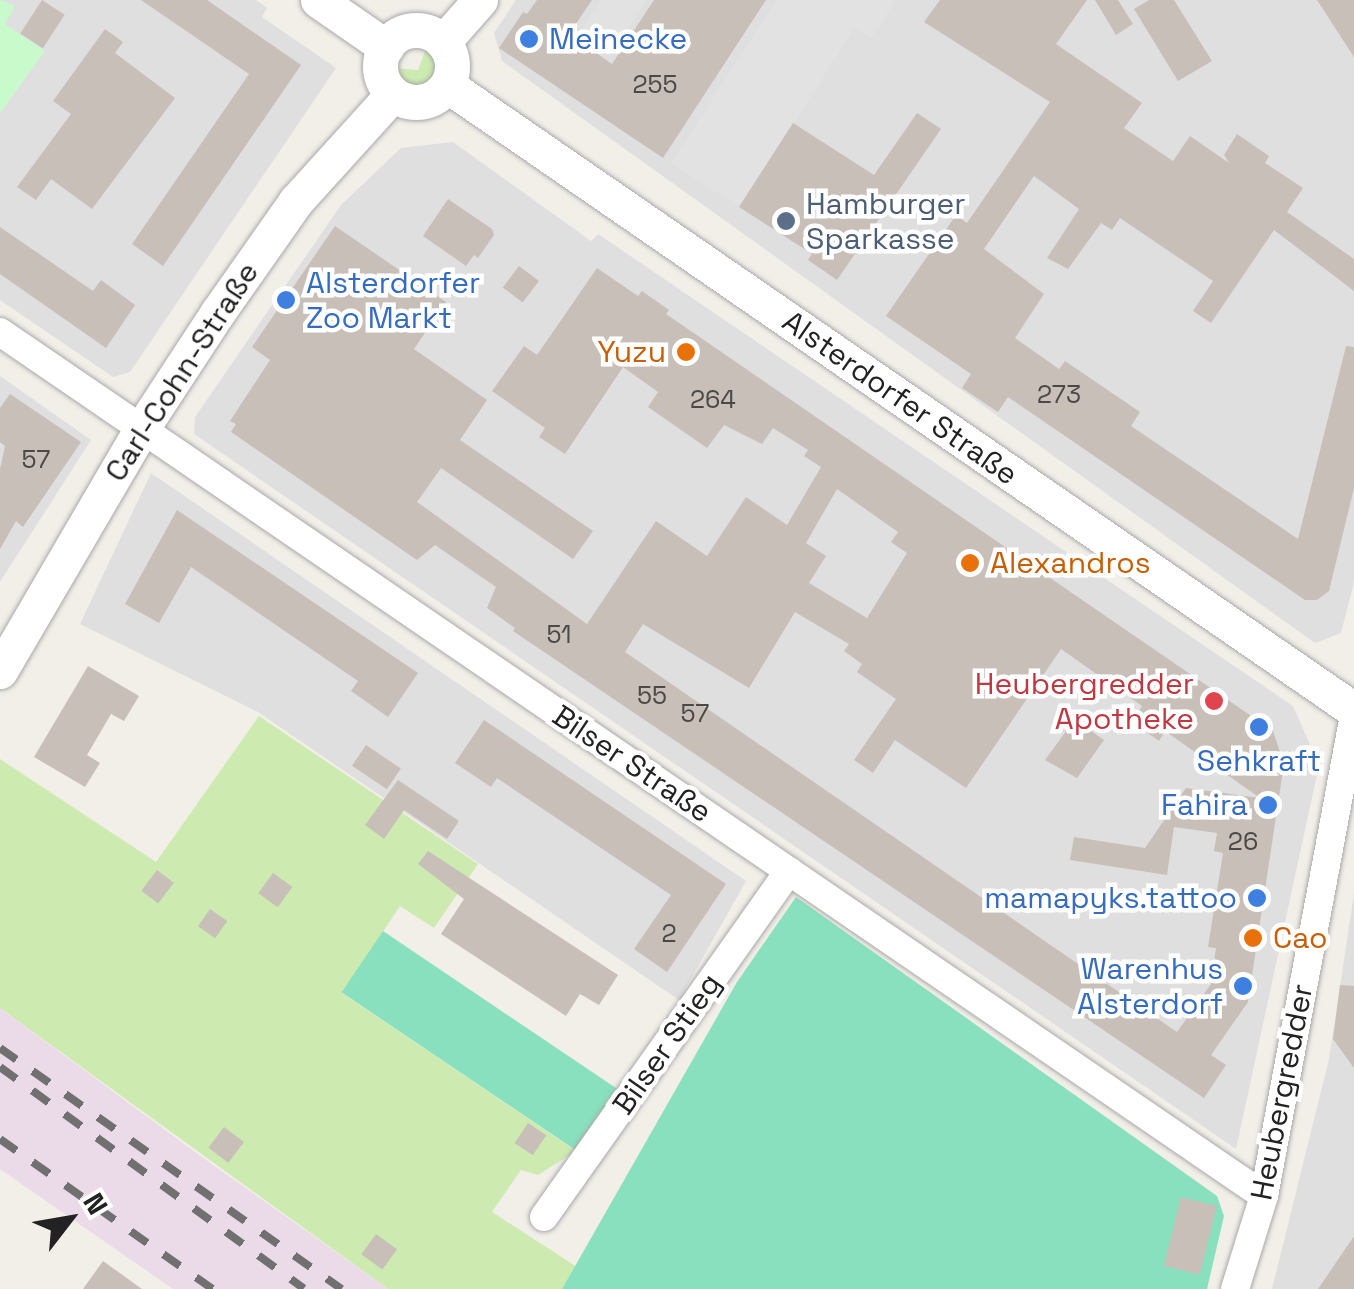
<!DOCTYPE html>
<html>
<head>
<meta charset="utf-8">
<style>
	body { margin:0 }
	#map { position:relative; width:1354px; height:1289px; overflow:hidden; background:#f2efe9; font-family:"Space Grotesk",sans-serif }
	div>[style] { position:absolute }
	.residential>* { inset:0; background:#e0dfdf }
	.industrial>* { inset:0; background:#ebdbe8 }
	.grass>* { inset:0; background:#cdebb0 }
	.park>* { inset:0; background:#c8facc }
	.pitch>* { inset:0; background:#88e0be; transform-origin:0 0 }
	.parking>* { inset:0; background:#e2e2e2 }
	.building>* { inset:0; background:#c7bfb8; transform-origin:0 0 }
	.roads { filter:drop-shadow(0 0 2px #a9a9a9) drop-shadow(0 0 2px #a9a9a9) }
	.minor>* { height:28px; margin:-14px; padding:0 14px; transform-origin:14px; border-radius:14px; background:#fff }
	.tertiary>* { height:35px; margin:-17.5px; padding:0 17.5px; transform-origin:17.5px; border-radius:17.5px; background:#fff }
	.tertiary>.ring { margin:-17.5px; padding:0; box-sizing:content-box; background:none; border:35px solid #fff; border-radius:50% }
	.rail>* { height:8px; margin-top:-4px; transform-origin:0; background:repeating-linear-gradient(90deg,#707070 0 20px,transparent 0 40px) }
	.dots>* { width:28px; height:28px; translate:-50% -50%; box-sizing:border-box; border:5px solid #fff; border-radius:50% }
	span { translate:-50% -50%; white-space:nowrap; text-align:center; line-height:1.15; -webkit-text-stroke:9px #fff; paint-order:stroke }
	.number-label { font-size:25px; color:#4b4948 }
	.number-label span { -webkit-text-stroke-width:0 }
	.shop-label { font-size:30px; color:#366cbe }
	.left { translate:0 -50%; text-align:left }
	.right { translate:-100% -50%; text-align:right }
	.service-label { font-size:30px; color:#4e5e75 }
	.food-label { font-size:30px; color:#c56008 }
	.street-label { font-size:30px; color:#222 }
	.health-label { font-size:30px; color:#be3a42 }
	.north { position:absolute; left:20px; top:1169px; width:100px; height:100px; -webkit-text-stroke:8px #fff; paint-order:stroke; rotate:59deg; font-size:28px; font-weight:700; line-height:40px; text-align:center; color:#222 }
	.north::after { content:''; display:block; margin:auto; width:35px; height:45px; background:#222; clip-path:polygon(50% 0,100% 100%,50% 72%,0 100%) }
</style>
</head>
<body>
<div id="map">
	<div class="residential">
		<i style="clip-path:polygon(0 0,256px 0,267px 8px,262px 17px,336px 68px,130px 372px,113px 377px,0 300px)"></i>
		<i style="clip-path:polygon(516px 0,1354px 0,1354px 582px,1341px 633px,1315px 643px,502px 61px,494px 33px)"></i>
		<i style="clip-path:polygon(453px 142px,591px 241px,598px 234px,1293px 706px,1319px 765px,1236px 1149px,194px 434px,195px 417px,341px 205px,401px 148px)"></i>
		<i style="clip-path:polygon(0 376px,91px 440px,0 582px)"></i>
		<i style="clip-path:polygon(151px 473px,746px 881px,679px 1000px,258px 712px,80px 624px)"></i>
		<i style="clip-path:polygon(1354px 894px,1354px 1289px,1272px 1289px,1329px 1059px)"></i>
	</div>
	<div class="industrial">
		<i style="clip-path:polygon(0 1008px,195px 1152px,388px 1289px,173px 1289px,0 1169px)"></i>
	</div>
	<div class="grass">
		<i style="clip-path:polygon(426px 49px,436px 63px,436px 73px,421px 87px,404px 85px,394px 68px,418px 70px)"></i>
		<i style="clip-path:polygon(259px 716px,478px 864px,434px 928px,400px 906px,342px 993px,576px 1151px,538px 1175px,521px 1170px,492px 1212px,577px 1267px,562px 1289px,388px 1289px,0 1008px,0 759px,156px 862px)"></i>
	</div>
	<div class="park">
		<i style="clip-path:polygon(0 0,15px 6px,5px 24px,45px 51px,0 113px)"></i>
	</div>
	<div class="pitch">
		<i style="clip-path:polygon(796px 897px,1217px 1196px,1224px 1216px,1207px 1289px,562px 1289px,737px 982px)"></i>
		<i style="left:383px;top:931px;width:285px;height:74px;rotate:34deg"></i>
	</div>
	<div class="parking">
		<i style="clip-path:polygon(601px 0,647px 0,609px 57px,577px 36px)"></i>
		<i style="clip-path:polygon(777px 0,896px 0,871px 38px,855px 28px,739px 207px,671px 163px)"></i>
	</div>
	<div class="building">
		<i style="left:42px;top:0;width:27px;height:40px;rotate:33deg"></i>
		<i style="clip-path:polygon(141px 0,207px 0,301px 65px,163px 266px,132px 244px,249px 74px)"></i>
		<i style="clip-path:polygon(537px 0,592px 0,569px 34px,612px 64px,654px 0,766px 0,663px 158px,499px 48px,523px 12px,527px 14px)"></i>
		<i style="clip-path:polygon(940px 0,1087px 0,1056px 44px,1142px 103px,1124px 128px,1173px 161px,1190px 136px,1229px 163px,1224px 155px,1237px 134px,1269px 156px,1265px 163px,1303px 188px,1287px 212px,1354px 259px,1354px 291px,1274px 230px,1211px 323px,1193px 311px,1213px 281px,1120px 218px,1112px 230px,1101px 223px,1068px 269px,1047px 258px,1079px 209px,1034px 176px,984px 249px,1044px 294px,1015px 338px,1059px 369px,1065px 361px,1140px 412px,1131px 426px,1298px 539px,1346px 346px,1354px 347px,1354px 488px,1329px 591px,1317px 600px,1305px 600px,1008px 397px,998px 412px,962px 388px,971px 374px,886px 316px,956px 215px,967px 223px,1050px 102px,924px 22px)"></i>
		<i style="clip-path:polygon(1095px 0,1118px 0,1133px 24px,1116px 35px)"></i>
		<i style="clip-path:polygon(1149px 0,1174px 0,1212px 61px,1178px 81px,1134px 9px)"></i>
		<i style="clip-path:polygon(1317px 0,1354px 0,1354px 57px)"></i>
		<i style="clip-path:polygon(105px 29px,123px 42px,115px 53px,175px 98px,92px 209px,51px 179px,36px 200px,17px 187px,71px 114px,53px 101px)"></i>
		<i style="clip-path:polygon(917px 113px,941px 129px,837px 280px,808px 260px,812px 254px,739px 207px,793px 123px,874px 175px)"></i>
		<i style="clip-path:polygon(448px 199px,492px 229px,494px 235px,478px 258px,474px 255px,466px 266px,423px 236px)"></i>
		<i style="clip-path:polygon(evenodd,335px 226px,446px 302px,414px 349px,487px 400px,460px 440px,593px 531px,573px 559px,441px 468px,417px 502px,587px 624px,656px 521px,707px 556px,746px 497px,787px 525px,821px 467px,804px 456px,808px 450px,773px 428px,762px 444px,724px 425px,707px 448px,648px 407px,658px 392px,623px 367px,565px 454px,539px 437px,545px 428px,492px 391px,524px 346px,537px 355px,597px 268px,638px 296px,642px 291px,669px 310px,666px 314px,1273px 731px,1284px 764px,1248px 1002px,1211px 1055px,1226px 1065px,1204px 1098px,513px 631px,515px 628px,487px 608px,496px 587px,435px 545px,417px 560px,231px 432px,236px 424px,230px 421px,270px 360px,252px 347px,335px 226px,837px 489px,898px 532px,891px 542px,907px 553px,867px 618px,809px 583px,826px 556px,806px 543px,837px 489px,335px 226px,795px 612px,849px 644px,844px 651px,862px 664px,857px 672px,896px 699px,854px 760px,873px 773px,895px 740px,966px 788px,1061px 649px,1142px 706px,1132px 722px,1159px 741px,1165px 731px,1260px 798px,1186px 788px,1145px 848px,1074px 837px,1070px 860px,1167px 875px,1174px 827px,1217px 833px,1214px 851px,1223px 853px,1208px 947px,1216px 948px,1211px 984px,1177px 1032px,625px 652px,643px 624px,749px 688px,795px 612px)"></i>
		<i style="clip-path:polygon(0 227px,93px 291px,101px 280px,135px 305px,106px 348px,0 274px)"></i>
		<i style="left:519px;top:266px;width:25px;height:27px;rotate:37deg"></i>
		<i style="clip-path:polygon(10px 394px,81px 442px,23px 527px,16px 521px,0 549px,0 469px,5px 446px,0 442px,0 408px)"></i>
		<i style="clip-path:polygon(177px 510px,418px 673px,388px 717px,351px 691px,358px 681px,191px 567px,159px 623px,125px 604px)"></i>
		<i style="clip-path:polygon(88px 666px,139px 696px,124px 721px,111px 714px,97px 738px,87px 755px,100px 763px,85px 787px,34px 757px)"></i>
		<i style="clip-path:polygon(484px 720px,726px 884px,667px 972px,634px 949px,671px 895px,497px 778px,491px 787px,455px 763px)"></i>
		<i style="clip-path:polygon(1078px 722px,1104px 740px,1077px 778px,1045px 760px,1072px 723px)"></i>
		<i style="left:366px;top:745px;width:42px;height:25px;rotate:34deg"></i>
		<i style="clip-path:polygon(398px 780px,459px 821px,447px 839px,404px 810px,384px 839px,365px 825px)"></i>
		<i style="clip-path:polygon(428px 851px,618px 975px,599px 1005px,580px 994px,566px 1016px,441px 934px,464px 899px,418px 864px)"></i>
		<i style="left:157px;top:870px;width:21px;height:26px;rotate:37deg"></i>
		<i style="left:273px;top:873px;width:24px;height:25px;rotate:36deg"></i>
		<i style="left:210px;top:909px;width:21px;height:21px;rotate:35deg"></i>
		<i style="clip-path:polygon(1340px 985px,1354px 986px,1354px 1068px,1333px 1039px)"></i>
		<i style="left:528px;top:1123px;width:22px;height:24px;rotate:34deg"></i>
		<i style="left:224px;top:1127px;width:25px;height:26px;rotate:37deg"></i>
		<i style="left:1181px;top:1197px;width:37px;height:71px;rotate:14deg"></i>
		<i style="left:376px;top:1234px;width:26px;height:25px;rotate:36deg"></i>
		<i style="clip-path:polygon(1354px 1236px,1354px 1289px,1318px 1289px,1331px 1270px)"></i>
		<i style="clip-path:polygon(103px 1261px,142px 1289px,83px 1289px)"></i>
	</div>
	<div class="roads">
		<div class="minor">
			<i style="left:0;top:332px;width:1531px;rotate:34.35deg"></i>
			<i style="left:544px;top:1217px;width:424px;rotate:-54.7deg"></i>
			<i style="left:1235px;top:1289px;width:97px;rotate:-72.7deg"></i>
			<i style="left:1264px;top:1196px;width:487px;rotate:-79.4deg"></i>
		</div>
		<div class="tertiary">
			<i style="left:318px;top:0;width:83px;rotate:34.7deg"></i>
			<i class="ring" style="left:380px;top:30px;width:37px;height:37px"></i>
			<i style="left:443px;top:42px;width:56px;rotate:-48.6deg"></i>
			<i style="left:447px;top:85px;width:1101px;rotate:34.57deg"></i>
			<i style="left:0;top:671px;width:281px;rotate:-59.7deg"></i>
			<i style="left:142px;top:428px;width:139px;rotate:-56.8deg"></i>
			<i style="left:218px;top:312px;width:136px;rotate:-54.9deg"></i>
			<i style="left:296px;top:201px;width:144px;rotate:-47.8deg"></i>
		</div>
	</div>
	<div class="rail">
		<i style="left:0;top:1048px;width:418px;rotate:35.2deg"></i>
		<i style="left:0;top:1067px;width:376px;rotate:36.1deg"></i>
		<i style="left:0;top:1139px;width:261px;rotate:35.2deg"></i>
	</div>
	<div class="dots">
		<i style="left:529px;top:39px;background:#3f7fe0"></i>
		<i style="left:786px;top:221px;background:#5c6f8a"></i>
		<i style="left:286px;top:300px;background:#3f7fe0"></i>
		<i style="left:686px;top:352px;background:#e8710a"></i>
		<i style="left:970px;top:563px;background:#e8710a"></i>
		<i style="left:1214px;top:701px;background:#e0444e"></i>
		<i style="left:1259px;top:727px;background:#3f7fe0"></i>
		<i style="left:1268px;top:805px;background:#3f7fe0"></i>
		<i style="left:1257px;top:898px;background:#3f7fe0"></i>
		<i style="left:1253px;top:938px;background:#e8710a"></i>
		<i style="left:1243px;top:986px;background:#3f7fe0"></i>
	</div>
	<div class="number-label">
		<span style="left:655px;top:84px">255</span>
		<span style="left:1059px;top:394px">273</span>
		<span style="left:713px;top:399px">264</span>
		<span style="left:36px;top:459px">57</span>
		<span style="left:559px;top:634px">51</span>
		<span style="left:652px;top:695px">55</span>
		<span style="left:695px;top:713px">57</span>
		<span style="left:1243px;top:841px">26</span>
		<span style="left:669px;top:933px">2</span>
	</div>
	<div class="shop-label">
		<span class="left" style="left:549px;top:39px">Meinecke</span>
		<span class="left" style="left:306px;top:300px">Alsterdorfer<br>Zoo Markt</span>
		<span style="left:1259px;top:761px">Sehkraft</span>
		<span class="right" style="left:1248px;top:805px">Fahira</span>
		<span class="right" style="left:1237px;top:898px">mamapyks.tattoo</span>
		<span class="right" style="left:1223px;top:986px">Warenhus<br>Alsterdorf</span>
	</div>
	<div class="service-label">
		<span class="left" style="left:806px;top:221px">Hamburger<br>Sparkasse</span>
	</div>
	<div class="food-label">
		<span class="right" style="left:666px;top:352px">Yuzu</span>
		<span class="left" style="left:990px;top:563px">Alexandros</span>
		<span class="left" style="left:1273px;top:938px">Cao</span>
	</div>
	<div class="street-label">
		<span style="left:182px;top:372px;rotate:-57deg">Carl-Cohn-Straße</span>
		<span style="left:900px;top:398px;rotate:35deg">Alsterdorfer Straße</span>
		<span style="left:632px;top:764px;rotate:34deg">Bilser Straße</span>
		<span style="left:667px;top:1044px;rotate:-55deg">Bilser Stieg</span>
		<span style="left:1282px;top:1092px;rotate:-79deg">Heubergredder</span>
	</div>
	<div class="health-label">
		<span class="right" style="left:1194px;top:701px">Heubergredder<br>Apotheke</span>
	</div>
	<div class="north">N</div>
</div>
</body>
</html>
